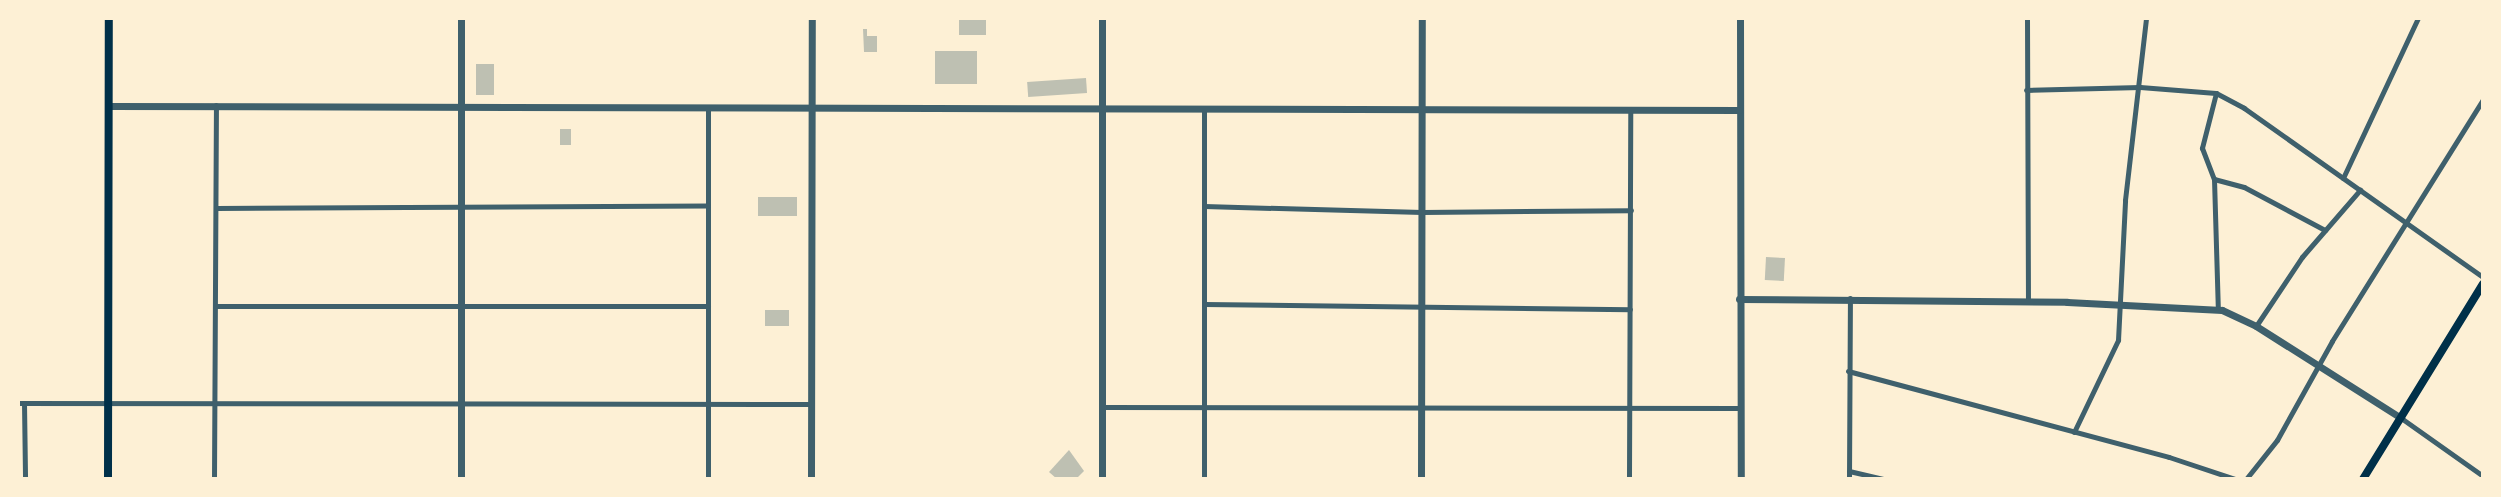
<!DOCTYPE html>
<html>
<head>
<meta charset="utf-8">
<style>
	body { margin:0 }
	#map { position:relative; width:2501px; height:497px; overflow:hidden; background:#fdf0d5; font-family:Figtree,sans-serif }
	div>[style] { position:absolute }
	.building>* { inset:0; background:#bec0b2; transform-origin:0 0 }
	.minor>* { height:5px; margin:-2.5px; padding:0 2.5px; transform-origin:2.5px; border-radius:2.5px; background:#3f606c }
	.tertiary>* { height:7px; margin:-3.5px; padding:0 3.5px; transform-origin:3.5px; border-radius:3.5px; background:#3f606c }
	.secondary>* { height:8px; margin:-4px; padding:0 4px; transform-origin:4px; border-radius:4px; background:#003049 }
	span { translate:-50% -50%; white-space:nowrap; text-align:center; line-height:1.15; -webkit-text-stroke:5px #fdf0d5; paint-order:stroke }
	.frame { position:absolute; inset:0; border:20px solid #fdf0d5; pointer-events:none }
</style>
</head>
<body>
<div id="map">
	<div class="building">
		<i style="left:959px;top:18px;width:27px;height:17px"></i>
		<i style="clip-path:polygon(863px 29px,867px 29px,867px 36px,877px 36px,877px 52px,864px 52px)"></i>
		<i style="left:935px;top:51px;width:42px;height:33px"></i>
		<i style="left:476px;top:64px;width:18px;height:31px"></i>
		<i style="left:1086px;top:78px;width:15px;height:59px;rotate:86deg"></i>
		<i style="left:560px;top:129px;width:11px;height:16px"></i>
		<i style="left:758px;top:197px;width:39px;height:19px"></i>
		<i style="left:1766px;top:257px;width:19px;height:23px;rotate:3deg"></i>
		<i style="left:789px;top:310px;width:16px;height:24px;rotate:90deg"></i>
		<i style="clip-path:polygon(1069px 450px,1084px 471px,1076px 479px,1057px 479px,1049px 472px)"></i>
	</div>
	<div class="minor">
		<i style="left:2027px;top:18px;width:283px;rotate:89.8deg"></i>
		<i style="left:2026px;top:90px;width:114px;rotate:-1.5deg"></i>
		<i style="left:2140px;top:87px;width:76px;rotate:4.5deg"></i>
		<i style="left:2216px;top:93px;width:32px;rotate:28deg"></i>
		<i style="left:2244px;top:108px;width:293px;rotate:35.3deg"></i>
		<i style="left:2216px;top:93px;width:57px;rotate:104.3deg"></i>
		<i style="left:2202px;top:148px;width:33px;rotate:69deg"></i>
		<i style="left:2214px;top:179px;width:131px;rotate:88.3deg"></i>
		<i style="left:708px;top:107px;width:372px;rotate:90deg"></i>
		<i style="left:2343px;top:178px;width:177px;rotate:-64.9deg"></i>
		<i style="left:2214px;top:179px;width:31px;rotate:15deg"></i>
		<i style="left:2244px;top:187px;width:92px;rotate:28deg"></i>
		<i style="left:1204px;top:206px;width:218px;rotate:1.6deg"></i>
		<i style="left:1422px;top:212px;width:209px;rotate:-0.5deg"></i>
		<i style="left:216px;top:208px;width:492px;rotate:-0.3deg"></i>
		<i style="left:1204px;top:304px;width:426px;rotate:0.7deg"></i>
		<i style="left:216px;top:306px;width:492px"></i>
		<i style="left:2256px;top:326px;width:83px;rotate:-56.3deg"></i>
		<i style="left:2302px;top:257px;width:89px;rotate:-49.1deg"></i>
		<i style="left:1848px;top:371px;width:332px;rotate:15deg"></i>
		<i style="left:2169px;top:457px;width:70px;rotate:18.4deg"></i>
		<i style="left:18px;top:403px;width:793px;rotate:0.07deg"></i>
		<i style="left:24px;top:403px;width:76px;rotate:89.2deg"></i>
		<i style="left:1102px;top:407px;width:638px;rotate:0.09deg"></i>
		<i style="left:2401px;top:418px;width:100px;rotate:35.3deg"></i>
		<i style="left:2074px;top:432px;width:102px;rotate:-64.4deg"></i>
		<i style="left:2118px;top:340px;width:140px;rotate:-87.1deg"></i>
		<i style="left:2125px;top:200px;width:183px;rotate:-83.4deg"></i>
		<i style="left:1849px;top:471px;width:35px;rotate:13deg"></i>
		<i style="left:214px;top:479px;width:374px;rotate:-89.7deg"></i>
		<i style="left:1204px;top:479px;width:370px;rotate:-90deg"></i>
		<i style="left:1629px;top:479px;width:369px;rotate:-89.8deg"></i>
		<i style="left:1849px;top:479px;width:181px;rotate:-89.7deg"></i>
		<i style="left:2246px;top:479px;width:50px;rotate:-51.5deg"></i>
		<i style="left:2277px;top:440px;width:113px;rotate:-60.9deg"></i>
		<i style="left:2332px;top:341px;width:285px;rotate:-58deg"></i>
	</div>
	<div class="tertiary">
		<i style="left:1740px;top:18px;width:461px;rotate:89.9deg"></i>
		<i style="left:109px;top:106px;width:1630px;rotate:0.14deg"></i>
		<i style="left:1739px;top:299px;width:328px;rotate:0.5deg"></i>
		<i style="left:2067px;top:302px;width:155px;rotate:3deg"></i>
		<i style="left:2222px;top:310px;width:38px;rotate:25deg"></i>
		<i style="left:2256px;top:326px;width:172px;rotate:32.4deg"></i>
		<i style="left:461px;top:479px;width:461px;rotate:-90deg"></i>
		<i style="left:811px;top:479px;width:461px;rotate:-89.9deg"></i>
		<i style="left:1102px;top:479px;width:461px;rotate:-90deg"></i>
		<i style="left:1421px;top:479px;width:461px;rotate:-89.9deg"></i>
	</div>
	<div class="secondary">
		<i style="left:108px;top:479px;width:461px;rotate:-89.9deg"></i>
		<i style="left:2363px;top:479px;width:229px;rotate:-58.4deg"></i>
	</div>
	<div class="frame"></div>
</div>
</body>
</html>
